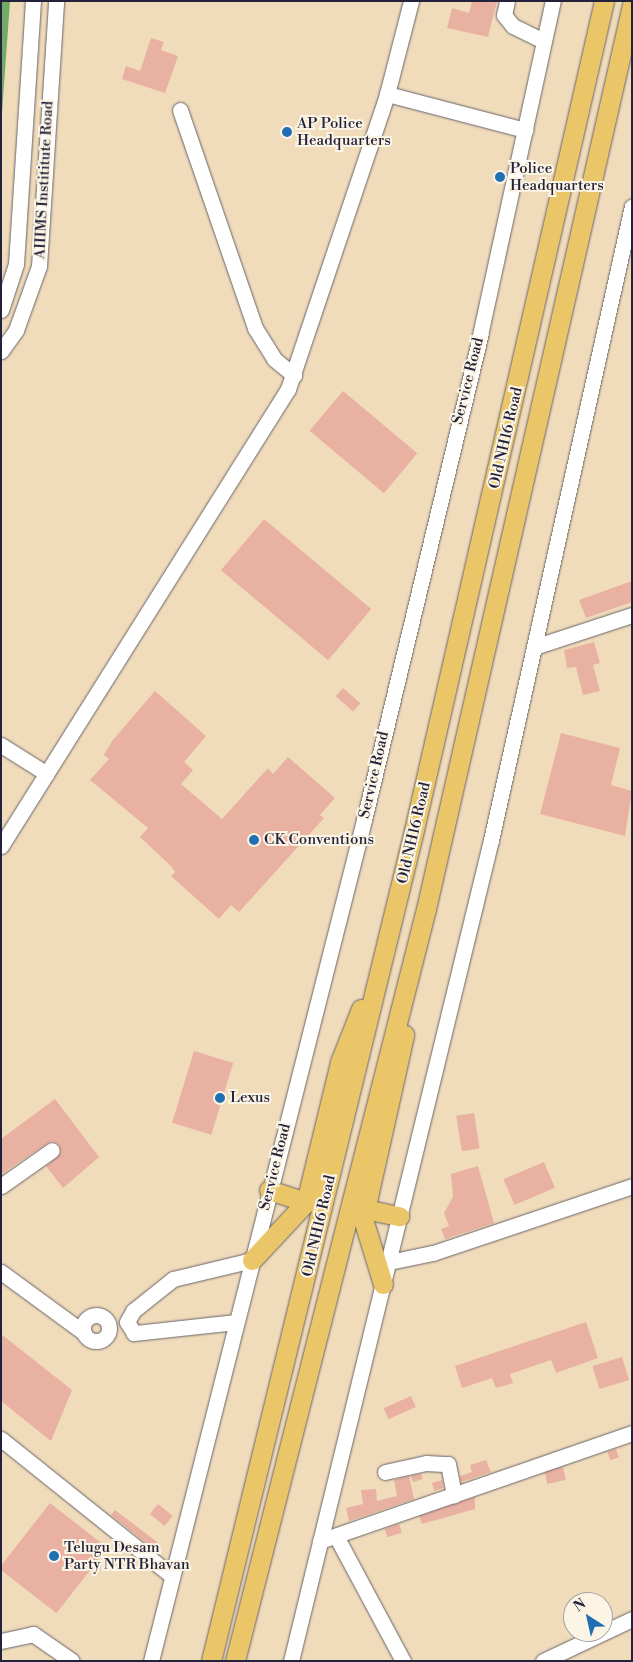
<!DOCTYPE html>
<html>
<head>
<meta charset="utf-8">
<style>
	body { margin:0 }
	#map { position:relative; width:633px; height:1662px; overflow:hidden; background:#f0dcbb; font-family:"Libre Bodoni",serif }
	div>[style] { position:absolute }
	.forest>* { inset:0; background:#72aa68 }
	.building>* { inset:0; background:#e9b1a1; transform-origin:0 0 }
	.roads { filter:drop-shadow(0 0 1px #6a6368) drop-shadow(0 0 1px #6a6368) }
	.minor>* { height:15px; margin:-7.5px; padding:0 7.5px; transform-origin:7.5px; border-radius:7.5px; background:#fff }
	.minor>.ring { margin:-7.5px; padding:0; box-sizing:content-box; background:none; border:15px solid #fff; border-radius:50% }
	.major>* { height:19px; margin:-9.5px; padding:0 9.5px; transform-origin:9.5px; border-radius:9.5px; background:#ebc669 }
	.dots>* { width:14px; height:14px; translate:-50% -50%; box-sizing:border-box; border:2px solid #fcf5e5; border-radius:50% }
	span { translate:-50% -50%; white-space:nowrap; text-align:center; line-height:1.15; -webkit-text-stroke:4px #fcf5e5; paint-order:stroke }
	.poi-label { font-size:15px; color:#22223b }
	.left { translate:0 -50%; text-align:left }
	.street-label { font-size:15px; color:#22223b }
	.frame { position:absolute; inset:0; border:2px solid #22223b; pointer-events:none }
	.north { position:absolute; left:563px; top:1592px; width:50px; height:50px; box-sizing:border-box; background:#fcf5e5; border:1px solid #a5a1a1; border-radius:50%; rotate:325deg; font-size:14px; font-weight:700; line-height:20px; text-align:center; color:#22223b }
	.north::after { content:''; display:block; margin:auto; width:18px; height:22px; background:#1f6fb2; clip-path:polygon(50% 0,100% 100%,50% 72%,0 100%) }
</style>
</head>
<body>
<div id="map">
	<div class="forest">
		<i style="clip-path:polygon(1px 1px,10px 1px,1px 127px)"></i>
	</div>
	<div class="building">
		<i style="clip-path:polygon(472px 1px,497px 1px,488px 37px,447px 28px,452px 8px,469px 13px)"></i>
		<i style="clip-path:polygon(151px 38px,164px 42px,161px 50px,178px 56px,165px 93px,122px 79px,126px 66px,140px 71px)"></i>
		<i style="left:343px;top:391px;width:97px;height:52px;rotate:40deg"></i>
		<i style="left:264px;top:519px;width:140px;height:67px;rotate:40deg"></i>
		<i style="clip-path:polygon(632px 581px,632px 602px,586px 618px,579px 600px)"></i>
		<i style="clip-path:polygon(594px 642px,600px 663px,593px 665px,600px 691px,583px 695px,576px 667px,567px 668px,564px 650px)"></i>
		<i style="left:343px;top:688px;width:23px;height:11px;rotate:41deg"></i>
		<i style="clip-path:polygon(155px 691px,206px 736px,184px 762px,193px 770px,181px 784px,222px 819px,268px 768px,273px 774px,288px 757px,335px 798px,320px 815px,324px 818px,239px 912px,231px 905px,219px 919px,171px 876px,175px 872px,171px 866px,140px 837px,148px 828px,90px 780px,109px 759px,104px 755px,112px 741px)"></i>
		<i style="clip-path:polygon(561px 733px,620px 748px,611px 785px,632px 791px,625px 836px,540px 814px)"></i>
		<i style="left:194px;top:1051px;width:41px;height:75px;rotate:17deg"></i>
		<i style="clip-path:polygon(55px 1099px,99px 1157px,63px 1188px,46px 1166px,61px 1153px,59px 1144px,51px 1141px,1px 1174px,1px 1139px)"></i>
		<i style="left:474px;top:1113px;width:36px;height:18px;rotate:81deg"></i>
		<i style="left:544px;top:1162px;width:28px;height:44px;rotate:67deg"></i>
		<i style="clip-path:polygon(478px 1166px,494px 1223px,445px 1239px,441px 1229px,449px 1226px,444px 1213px,453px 1197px,451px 1174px)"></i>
		<i style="clip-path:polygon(586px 1322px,598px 1358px,556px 1373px,551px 1360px,510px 1374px,513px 1383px,496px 1388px,492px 1378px,462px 1388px,455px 1366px)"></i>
		<i style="clip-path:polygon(1px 1334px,72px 1390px,51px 1441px,1px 1401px)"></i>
		<i style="left:622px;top:1357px;width:24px;height:31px;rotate:73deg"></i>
		<i style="left:411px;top:1396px;width:12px;height:30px;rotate:66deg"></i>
		<i style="left:616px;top:1449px;width:9px;height:9px;rotate:72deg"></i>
		<i style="clip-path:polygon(486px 1460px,491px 1472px,461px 1482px,460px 1476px,472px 1472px,470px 1465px)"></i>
		<i style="left:563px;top:1467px;width:13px;height:19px;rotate:77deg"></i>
		<i style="clip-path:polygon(421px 1474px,423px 1479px,413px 1482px,411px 1476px)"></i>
		<i style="clip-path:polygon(409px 1476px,414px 1499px,349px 1521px,346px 1508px,363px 1504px,361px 1490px,376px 1489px,377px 1501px,397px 1496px,394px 1480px)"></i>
		<i style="clip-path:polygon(442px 1480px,443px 1488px,434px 1491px,432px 1483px)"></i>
		<i style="clip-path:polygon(475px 1497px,475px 1509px,422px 1524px,419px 1516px)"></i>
		<i style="left:50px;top:1503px;width:73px;height:83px;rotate:38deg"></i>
		<i style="left:158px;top:1504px;width:19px;height:13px;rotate:39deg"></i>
		<i style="clip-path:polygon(115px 1510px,157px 1542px,160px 1547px,156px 1551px,111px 1515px)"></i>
		<i style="left:399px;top:1524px;width:9px;height:15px;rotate:72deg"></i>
	</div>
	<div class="roads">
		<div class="minor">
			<i style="left:507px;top:1px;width:14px;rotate:102deg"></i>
			<i style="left:504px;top:15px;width:14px;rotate:51deg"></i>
			<i style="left:513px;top:26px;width:34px;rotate:26deg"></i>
			<i style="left:387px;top:94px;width:143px;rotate:14.6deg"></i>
			<i style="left:180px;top:110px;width:231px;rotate:71deg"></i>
			<i style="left:255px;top:328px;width:36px;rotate:58deg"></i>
			<i style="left:274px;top:359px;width:26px;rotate:39deg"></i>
			<i style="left:1px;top:310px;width:48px;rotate:-71.9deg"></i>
			<i style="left:16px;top:264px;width:264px;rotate:-86.3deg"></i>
			<i style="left:1px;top:351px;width:26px;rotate:-54deg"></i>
			<i style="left:16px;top:330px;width:68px;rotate:-70.2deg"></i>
			<i style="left:39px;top:266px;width:266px;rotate:-86.3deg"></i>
			<i style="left:534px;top:647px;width:103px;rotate:-18.1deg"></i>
			<i style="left:1px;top:745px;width:54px;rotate:32.2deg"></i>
			<i style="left:1px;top:846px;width:540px;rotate:-57.87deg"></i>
			<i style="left:288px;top:389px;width:311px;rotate:-71.4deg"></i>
			<i style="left:387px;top:94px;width:96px;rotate:-75.5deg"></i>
			<i style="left:1px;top:1186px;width:62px;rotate:-35.2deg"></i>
			<i style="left:389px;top:1262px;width:45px;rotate:-11.6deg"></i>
			<i style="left:433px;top:1253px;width:210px;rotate:-18.6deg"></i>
			<i style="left:1px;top:1272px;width:102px;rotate:36.2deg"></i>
			<i class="ring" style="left:83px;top:1315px;width:11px;height:11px"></i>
			<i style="left:236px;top:1322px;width:103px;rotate:173.8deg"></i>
			<i style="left:134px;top:1333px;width:13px;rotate:-122deg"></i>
			<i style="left:127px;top:1322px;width:13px;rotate:-61deg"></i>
			<i style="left:133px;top:1311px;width:51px;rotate:-38.7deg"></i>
			<i style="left:173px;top:1279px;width:81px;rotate:-13.5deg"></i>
			<i style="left:1px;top:1439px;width:219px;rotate:38.7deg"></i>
			<i style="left:385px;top:1472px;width:42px;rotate:-12.4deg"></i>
			<i style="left:426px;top:1463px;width:22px;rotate:3deg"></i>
			<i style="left:448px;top:1464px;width:32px;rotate:79deg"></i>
			<i style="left:336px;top:1536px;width:142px;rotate:61.8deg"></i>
			<i style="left:320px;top:1541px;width:330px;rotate:-19.1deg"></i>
			<i style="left:1px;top:1641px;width:33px;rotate:-12deg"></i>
			<i style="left:33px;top:1634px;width:47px;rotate:34.7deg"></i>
			<i style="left:151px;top:1661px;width:868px;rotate:-75.79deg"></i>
			<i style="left:364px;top:820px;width:499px;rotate:-76.5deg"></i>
			<i style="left:480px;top:335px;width:342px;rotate:-77.7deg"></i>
			<i style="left:291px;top:1661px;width:845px;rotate:-76.31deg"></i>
			<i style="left:491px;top:840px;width:649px;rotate:-77.46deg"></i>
			<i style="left:543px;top:1661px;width:98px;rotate:-25.3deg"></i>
		</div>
		<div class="major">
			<i style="left:269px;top:1190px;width:39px;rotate:18deg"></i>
			<i style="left:365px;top:1209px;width:35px;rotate:12deg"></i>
			<i style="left:252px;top:1260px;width:79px;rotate:-47deg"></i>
			<i style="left:306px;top:1202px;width:144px;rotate:-76.3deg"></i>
			<i style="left:340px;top:1062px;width:57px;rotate:-68.4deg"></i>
			<i style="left:383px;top:1284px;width:68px;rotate:-107.1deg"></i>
			<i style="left:363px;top:1219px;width:189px;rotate:-77.4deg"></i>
			<i style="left:211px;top:1661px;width:855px;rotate:-76.27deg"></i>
			<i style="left:414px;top:830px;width:850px;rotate:-77.09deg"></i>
			<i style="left:235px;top:1661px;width:776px;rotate:-75.75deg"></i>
			<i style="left:426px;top:909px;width:927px;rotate:-77.16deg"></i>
		</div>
	</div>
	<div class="dots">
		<i style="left:287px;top:132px;background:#1f6fb2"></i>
		<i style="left:500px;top:177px;background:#1f6fb2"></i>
		<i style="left:254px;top:840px;background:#1f6fb2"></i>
		<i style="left:220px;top:1098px;background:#1f6fb2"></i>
		<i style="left:54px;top:1556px;background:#1f6fb2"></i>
	</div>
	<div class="poi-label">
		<span class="left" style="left:297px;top:132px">AP Police<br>Headquarters</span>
		<span class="left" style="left:510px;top:177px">Police<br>Headquarters</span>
		<span class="left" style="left:264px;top:840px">CK Conventions</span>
		<span class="left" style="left:230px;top:1098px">Lexus</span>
		<span class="left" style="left:64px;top:1556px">Telugu Desam<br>Party NTR Bhavan</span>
	</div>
	<div class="street-label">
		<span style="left:44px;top:180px;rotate:-87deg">AIIIMS Instititute Road</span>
		<span style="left:468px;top:381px;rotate:-76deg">Service Road</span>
		<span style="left:506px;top:438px;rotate:-77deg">Old NH16 Road</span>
		<span style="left:374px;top:775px;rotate:-77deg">Service Road</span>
		<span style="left:414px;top:833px;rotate:-77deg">Old NH16 Road</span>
		<span style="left:275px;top:1167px;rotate:-76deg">Service Road</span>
		<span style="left:319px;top:1226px;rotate:-77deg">Old NH16 Road</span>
	</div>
	<div class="frame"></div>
	<div class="north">N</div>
</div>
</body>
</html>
